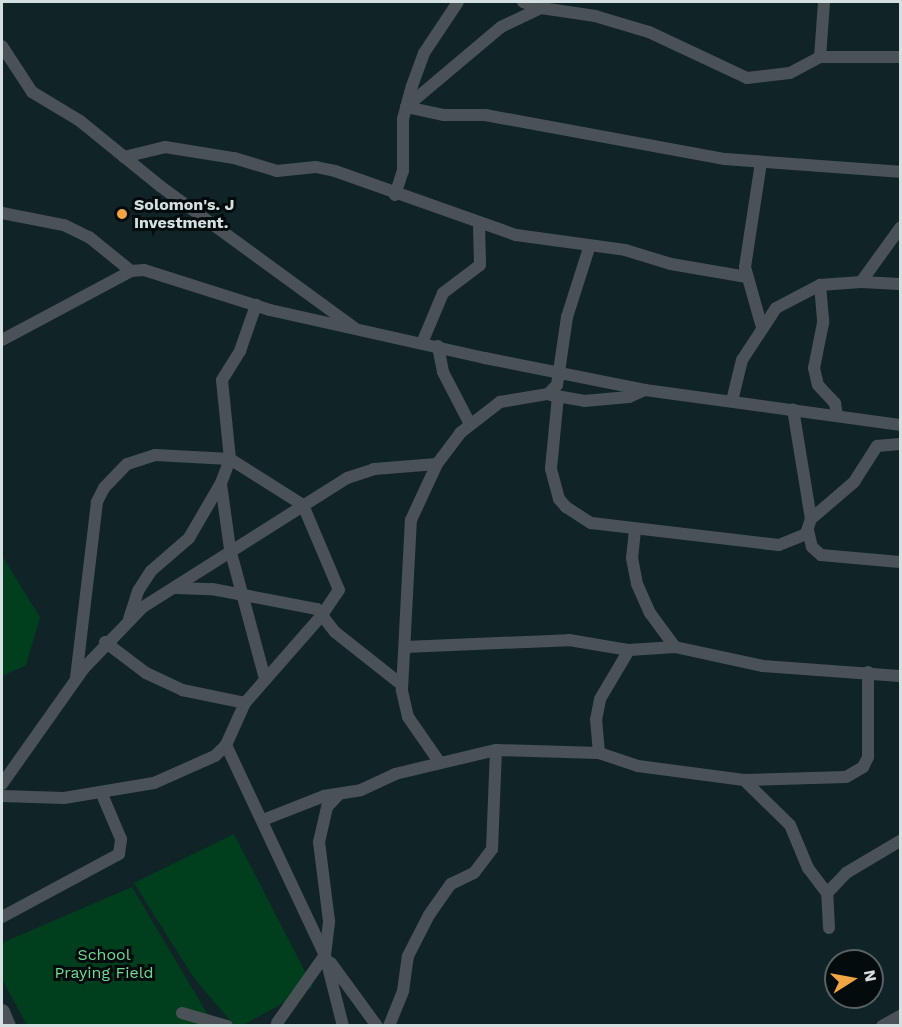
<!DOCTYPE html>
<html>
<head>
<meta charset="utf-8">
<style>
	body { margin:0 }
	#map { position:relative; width:902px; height:1027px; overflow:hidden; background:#102427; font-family:"Work Sans",sans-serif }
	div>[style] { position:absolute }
	.green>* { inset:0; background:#003f1d }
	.minor>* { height:12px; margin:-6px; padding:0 6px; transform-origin:6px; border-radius:6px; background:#4b5257 }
	.tertiary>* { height:16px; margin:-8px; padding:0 8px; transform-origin:8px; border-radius:8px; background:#4b5257 }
	.dots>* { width:16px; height:16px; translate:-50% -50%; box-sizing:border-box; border:3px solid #040b0d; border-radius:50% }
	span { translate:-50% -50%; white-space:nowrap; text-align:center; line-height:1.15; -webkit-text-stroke:6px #040b0d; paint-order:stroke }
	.poi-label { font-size:16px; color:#d3dfe1; font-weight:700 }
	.left { translate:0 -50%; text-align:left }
	.park-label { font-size:16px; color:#73d895 }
	.frame { position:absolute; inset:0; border:3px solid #d3dfe1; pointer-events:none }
	.north { position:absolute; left:824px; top:949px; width:60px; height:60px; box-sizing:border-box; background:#040b0d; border:2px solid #576062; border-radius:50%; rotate:79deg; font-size:16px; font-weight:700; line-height:24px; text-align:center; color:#d3dfe1 }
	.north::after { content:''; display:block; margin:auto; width:21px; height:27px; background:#f3a443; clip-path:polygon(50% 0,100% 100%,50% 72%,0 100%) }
</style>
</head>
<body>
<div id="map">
	<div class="green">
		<i style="clip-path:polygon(2px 556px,40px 617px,26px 665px,2px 676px)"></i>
		<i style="clip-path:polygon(234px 834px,313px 987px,243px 1025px,234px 1025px,194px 978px,134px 883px)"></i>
		<i style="clip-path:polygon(132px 887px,211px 1020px,194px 1026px,27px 1025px,2px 979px,2px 943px)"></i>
	</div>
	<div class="minor">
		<i style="left:523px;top:2px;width:19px;rotate:18deg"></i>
		<i style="left:2px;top:46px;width:55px;rotate:56.9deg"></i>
		<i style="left:32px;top:92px;width:56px;rotate:31.1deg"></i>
		<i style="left:80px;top:121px;width:103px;rotate:39.1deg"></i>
		<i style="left:160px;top:186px;width:241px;rotate:36.1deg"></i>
		<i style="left:820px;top:57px;width:55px;rotate:-85.8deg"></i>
		<i style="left:406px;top:107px;width:124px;rotate:-40.1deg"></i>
		<i style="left:501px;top:27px;width:44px;rotate:-25.4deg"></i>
		<i style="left:541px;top:8px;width:55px;rotate:8.4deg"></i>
		<i style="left:595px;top:16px;width:56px;rotate:16.5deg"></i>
		<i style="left:649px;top:32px;width:108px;rotate:25.1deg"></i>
		<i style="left:747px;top:78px;width:43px;rotate:-6.6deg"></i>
		<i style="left:790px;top:73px;width:34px;rotate:-28deg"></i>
		<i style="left:820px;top:57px;width:80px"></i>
		<i style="left:406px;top:107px;width:39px;rotate:12deg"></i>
		<i style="left:444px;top:115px;width:41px"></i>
		<i style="left:485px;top:115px;width:244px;rotate:10.4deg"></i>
		<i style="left:725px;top:159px;width:175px;rotate:4.2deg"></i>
		<i style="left:124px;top:157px;width:42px;rotate:-13.7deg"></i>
		<i style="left:165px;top:147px;width:70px;rotate:9.1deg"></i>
		<i style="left:234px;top:158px;width:45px;rotate:16.8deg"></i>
		<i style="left:277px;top:171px;width:39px;rotate:-6deg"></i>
		<i style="left:316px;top:167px;width:19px;rotate:12deg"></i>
		<i style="left:335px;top:171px;width:192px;rotate:19.5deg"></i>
		<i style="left:516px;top:235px;width:110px;rotate:7.8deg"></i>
		<i style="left:625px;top:250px;width:48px;rotate:16.9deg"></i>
		<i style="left:671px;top:264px;width:77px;rotate:9.7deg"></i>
		<i style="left:395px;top:195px;width:25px;rotate:-72deg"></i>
		<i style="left:403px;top:171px;width:52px;rotate:-90deg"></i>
		<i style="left:403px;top:119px;width:34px;rotate:-75deg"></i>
		<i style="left:412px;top:86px;width:35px;rotate:-70deg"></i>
		<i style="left:424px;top:53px;width:61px;rotate:-56.3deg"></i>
		<i style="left:2px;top:213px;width:63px;rotate:11deg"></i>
		<i style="left:64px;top:225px;width:28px;rotate:26deg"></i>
		<i style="left:89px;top:237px;width:54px;rotate:39deg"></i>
		<i style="left:861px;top:282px;width:39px;rotate:3deg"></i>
		<i style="left:820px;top:285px;width:38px;rotate:85deg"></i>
		<i style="left:823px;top:323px;width:46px;rotate:101.3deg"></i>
		<i style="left:814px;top:368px;width:17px;rotate:77deg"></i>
		<i style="left:818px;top:385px;width:25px;rotate:47deg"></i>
		<i style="left:835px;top:403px;width:13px;rotate:81deg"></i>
		<i style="left:761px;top:324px;width:59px;rotate:-105.7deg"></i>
		<i style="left:745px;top:267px;width:105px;rotate:-81.3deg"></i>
		<i style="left:2px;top:340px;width:146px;rotate:-28.1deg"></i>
		<i style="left:131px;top:271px;width:13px;rotate:-4deg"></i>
		<i style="left:144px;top:270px;width:132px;rotate:17.6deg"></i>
		<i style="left:270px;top:310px;width:220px;rotate:12.6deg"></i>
		<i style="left:485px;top:358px;width:163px;rotate:11.3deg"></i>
		<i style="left:645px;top:390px;width:257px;rotate:7.8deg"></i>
		<i style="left:422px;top:343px;width:54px;rotate:-67.2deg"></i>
		<i style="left:443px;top:293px;width:46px;rotate:-37.1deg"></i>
		<i style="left:480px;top:265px;width:41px;rotate:-91.4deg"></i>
		<i style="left:438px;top:346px;width:26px;rotate:79deg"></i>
		<i style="left:443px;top:372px;width:59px;rotate:62.6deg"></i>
		<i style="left:551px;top:395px;width:34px;rotate:10deg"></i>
		<i style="left:584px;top:401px;width:45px;rotate:-5.1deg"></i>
		<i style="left:629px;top:397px;width:17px;rotate:-24deg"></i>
		<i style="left:558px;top:396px;width:73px;rotate:95.5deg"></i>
		<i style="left:551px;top:469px;width:31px;rotate:75deg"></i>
		<i style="left:559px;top:499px;width:11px;rotate:49deg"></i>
		<i style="left:566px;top:507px;width:30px;rotate:33deg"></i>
		<i style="left:591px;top:523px;width:189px;rotate:6.7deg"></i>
		<i style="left:779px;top:545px;width:29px;rotate:-22deg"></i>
		<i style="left:806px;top:534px;width:16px;rotate:-72deg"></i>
		<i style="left:811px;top:519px;width:111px;rotate:-99.3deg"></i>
		<i style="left:732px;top:401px;width:42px;rotate:-76.3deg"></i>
		<i style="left:742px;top:360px;width:62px;rotate:-56.8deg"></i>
		<i style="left:776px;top:308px;width:50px;rotate:-27.6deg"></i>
		<i style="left:820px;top:285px;width:41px;rotate:-4.2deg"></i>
		<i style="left:861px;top:282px;width:67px;rotate:-54.2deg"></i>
		<i style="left:221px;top:484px;width:66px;rotate:82.1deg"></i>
		<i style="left:230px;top:549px;width:135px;rotate:74.9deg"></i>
		<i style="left:811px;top:519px;width:57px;rotate:-40.7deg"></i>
		<i style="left:854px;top:482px;width:43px;rotate:-57.4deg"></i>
		<i style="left:877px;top:446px;width:23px;rotate:-5deg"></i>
		<i style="left:635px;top:530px;width:28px;rotate:96deg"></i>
		<i style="left:632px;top:558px;width:26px;rotate:79deg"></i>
		<i style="left:637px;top:584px;width:32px;rotate:66deg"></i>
		<i style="left:650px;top:613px;width:42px;rotate:53.7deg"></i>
		<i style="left:808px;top:530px;width:17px;rotate:77deg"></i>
		<i style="left:812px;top:547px;width:12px;rotate:42deg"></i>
		<i style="left:821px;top:555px;width:79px;rotate:5.1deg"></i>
		<i style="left:176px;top:588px;width:36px;rotate:2deg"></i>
		<i style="left:212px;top:589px;width:107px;rotate:10.8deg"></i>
		<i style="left:317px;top:609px;width:29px;rotate:52deg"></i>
		<i style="left:335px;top:632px;width:85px;rotate:38.3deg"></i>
		<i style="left:129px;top:619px;width:29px;rotate:-72deg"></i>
		<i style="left:138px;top:591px;width:24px;rotate:-57deg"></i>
		<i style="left:151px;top:571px;width:50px;rotate:-41deg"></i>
		<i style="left:189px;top:538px;width:64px;rotate:-59.8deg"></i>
		<i style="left:221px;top:483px;width:26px;rotate:-69deg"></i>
		<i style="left:230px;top:459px;width:79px;rotate:-95.8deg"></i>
		<i style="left:222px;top:380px;width:34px;rotate:-58deg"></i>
		<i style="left:240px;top:351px;width:49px;rotate:-70.8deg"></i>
		<i style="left:105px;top:642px;width:51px;rotate:37.1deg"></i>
		<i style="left:146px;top:673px;width:40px;rotate:25deg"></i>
		<i style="left:182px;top:690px;width:64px;rotate:11.7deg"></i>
		<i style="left:405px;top:647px;width:164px;rotate:-2.4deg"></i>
		<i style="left:569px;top:640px;width:61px;rotate:9.5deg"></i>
		<i style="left:629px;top:650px;width:46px;rotate:-3.7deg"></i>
		<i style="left:675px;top:647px;width:90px;rotate:12.2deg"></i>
		<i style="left:763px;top:666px;width:137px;rotate:4.2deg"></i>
		<i style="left:226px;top:745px;width:232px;rotate:64.8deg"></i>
		<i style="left:325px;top:955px;width:73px;rotate:75.8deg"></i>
		<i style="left:599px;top:753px;width:33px;rotate:-95deg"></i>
		<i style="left:596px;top:720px;width:21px;rotate:-79deg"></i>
		<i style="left:600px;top:699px;width:57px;rotate:-59.4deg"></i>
		<i style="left:440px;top:763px;width:56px;rotate:-124.8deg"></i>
		<i style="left:408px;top:717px;width:28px;rotate:-103deg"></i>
		<i style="left:402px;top:690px;width:170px;rotate:-87deg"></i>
		<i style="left:411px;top:520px;width:62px;rotate:-65.1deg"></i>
		<i style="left:437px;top:464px;width:39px;rotate:-53deg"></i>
		<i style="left:460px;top:433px;width:51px;rotate:-37.8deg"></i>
		<i style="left:500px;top:402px;width:49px;rotate:-9.5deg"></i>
		<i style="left:548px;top:394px;width:13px;rotate:-45deg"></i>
		<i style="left:557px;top:385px;width:69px;rotate:-81.6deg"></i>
		<i style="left:567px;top:317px;width:72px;rotate:-72.3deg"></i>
		<i style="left:744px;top:780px;width:64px;rotate:44.4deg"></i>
		<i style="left:790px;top:825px;width:47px;rotate:67.3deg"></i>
		<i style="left:808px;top:868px;width:31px;rotate:53deg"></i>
		<i style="left:2px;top:784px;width:142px;rotate:-54.7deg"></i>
		<i style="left:84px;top:668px;width:85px;rotate:-46deg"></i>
		<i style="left:143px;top:607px;width:241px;rotate:-32.3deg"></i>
		<i style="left:347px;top:478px;width:28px;rotate:-18deg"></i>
		<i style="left:374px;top:469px;width:63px;rotate:-4.5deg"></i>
		<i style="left:2px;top:796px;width:62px;rotate:1.8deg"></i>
		<i style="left:64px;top:798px;width:91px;rotate:-9.5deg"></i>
		<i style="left:154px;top:783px;width:67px;rotate:-23.9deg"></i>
		<i style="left:215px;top:756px;width:16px;rotate:-45deg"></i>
		<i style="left:226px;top:745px;width:46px;rotate:-65.7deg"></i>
		<i style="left:245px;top:703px;width:117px;rotate:-48.8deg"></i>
		<i style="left:322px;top:615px;width:30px;rotate:-56deg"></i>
		<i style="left:339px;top:590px;width:92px;rotate:-113deg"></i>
		<i style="left:303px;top:505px;width:86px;rotate:-147.8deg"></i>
		<i style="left:230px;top:459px;width:75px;rotate:-176.9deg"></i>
		<i style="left:155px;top:455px;width:29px;rotate:162deg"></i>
		<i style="left:127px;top:464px;width:33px;rotate:134deg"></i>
		<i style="left:104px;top:488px;width:16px;rotate:117deg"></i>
		<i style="left:97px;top:502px;width:178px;rotate:96.8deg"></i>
		<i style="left:263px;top:820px;width:66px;rotate:-21.5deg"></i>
		<i style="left:324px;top:796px;width:37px;rotate:-9deg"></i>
		<i style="left:361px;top:790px;width:38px;rotate:-25deg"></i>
		<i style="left:395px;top:774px;width:104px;rotate:-13.4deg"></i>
		<i style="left:496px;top:750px;width:103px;rotate:1.7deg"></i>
		<i style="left:599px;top:753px;width:41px;rotate:18.4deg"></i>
		<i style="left:638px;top:766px;width:107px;rotate:7.5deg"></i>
		<i style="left:744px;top:780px;width:102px;rotate:-1.7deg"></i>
		<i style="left:846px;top:777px;width:20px;rotate:-30deg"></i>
		<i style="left:863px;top:767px;width:11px;rotate:-63deg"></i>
		<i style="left:868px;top:757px;width:85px;rotate:-90deg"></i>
		<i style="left:2px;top:917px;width:133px;rotate:-28.3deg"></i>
		<i style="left:119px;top:854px;width:15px;rotate:-82deg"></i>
		<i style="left:121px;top:839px;width:51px;rotate:-113.1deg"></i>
		<i style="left:829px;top:928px;width:35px;rotate:-93deg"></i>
		<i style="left:827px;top:893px;width:28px;rotate:-46deg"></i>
		<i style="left:846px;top:873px;width:63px;rotate:-30.7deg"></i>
		<i style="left:331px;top:963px;width:78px;rotate:53.9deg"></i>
		<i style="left:182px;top:1013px;width:47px;rotate:16.1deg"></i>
		<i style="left:277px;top:1023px;width:83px;rotate:-54.8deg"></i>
		<i style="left:325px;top:955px;width:34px;rotate:-83deg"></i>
		<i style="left:329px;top:921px;width:80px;rotate:-97.2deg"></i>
		<i style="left:319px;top:842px;width:36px;rotate:-77deg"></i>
		<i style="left:327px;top:807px;width:18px;rotate:-47deg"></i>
		<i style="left:389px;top:1026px;width:38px;rotate:-68deg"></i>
		<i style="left:403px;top:991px;width:35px;rotate:-82deg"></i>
		<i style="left:408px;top:956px;width:46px;rotate:-62.9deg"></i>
		<i style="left:429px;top:915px;width:38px;rotate:-55deg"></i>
		<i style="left:451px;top:884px;width:25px;rotate:-26deg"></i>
		<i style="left:474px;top:873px;width:30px;rotate:-53deg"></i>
		<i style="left:492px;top:849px;width:99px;rotate:-87.7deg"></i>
		<i style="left:882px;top:1026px;width:21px;rotate:-29deg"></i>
	</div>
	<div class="tertiary">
		<i style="left:2px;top:1012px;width:15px;rotate:67deg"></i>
	</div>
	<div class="dots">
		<i style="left:122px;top:214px;background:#f3a443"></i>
	</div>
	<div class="poi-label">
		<span class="left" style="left:134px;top:214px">Solomon's. J<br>Investment.</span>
	</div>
	<div class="park-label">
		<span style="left:104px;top:964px">School<br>Praying Field</span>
	</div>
	<div class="frame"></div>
	<div class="north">N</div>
</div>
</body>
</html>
